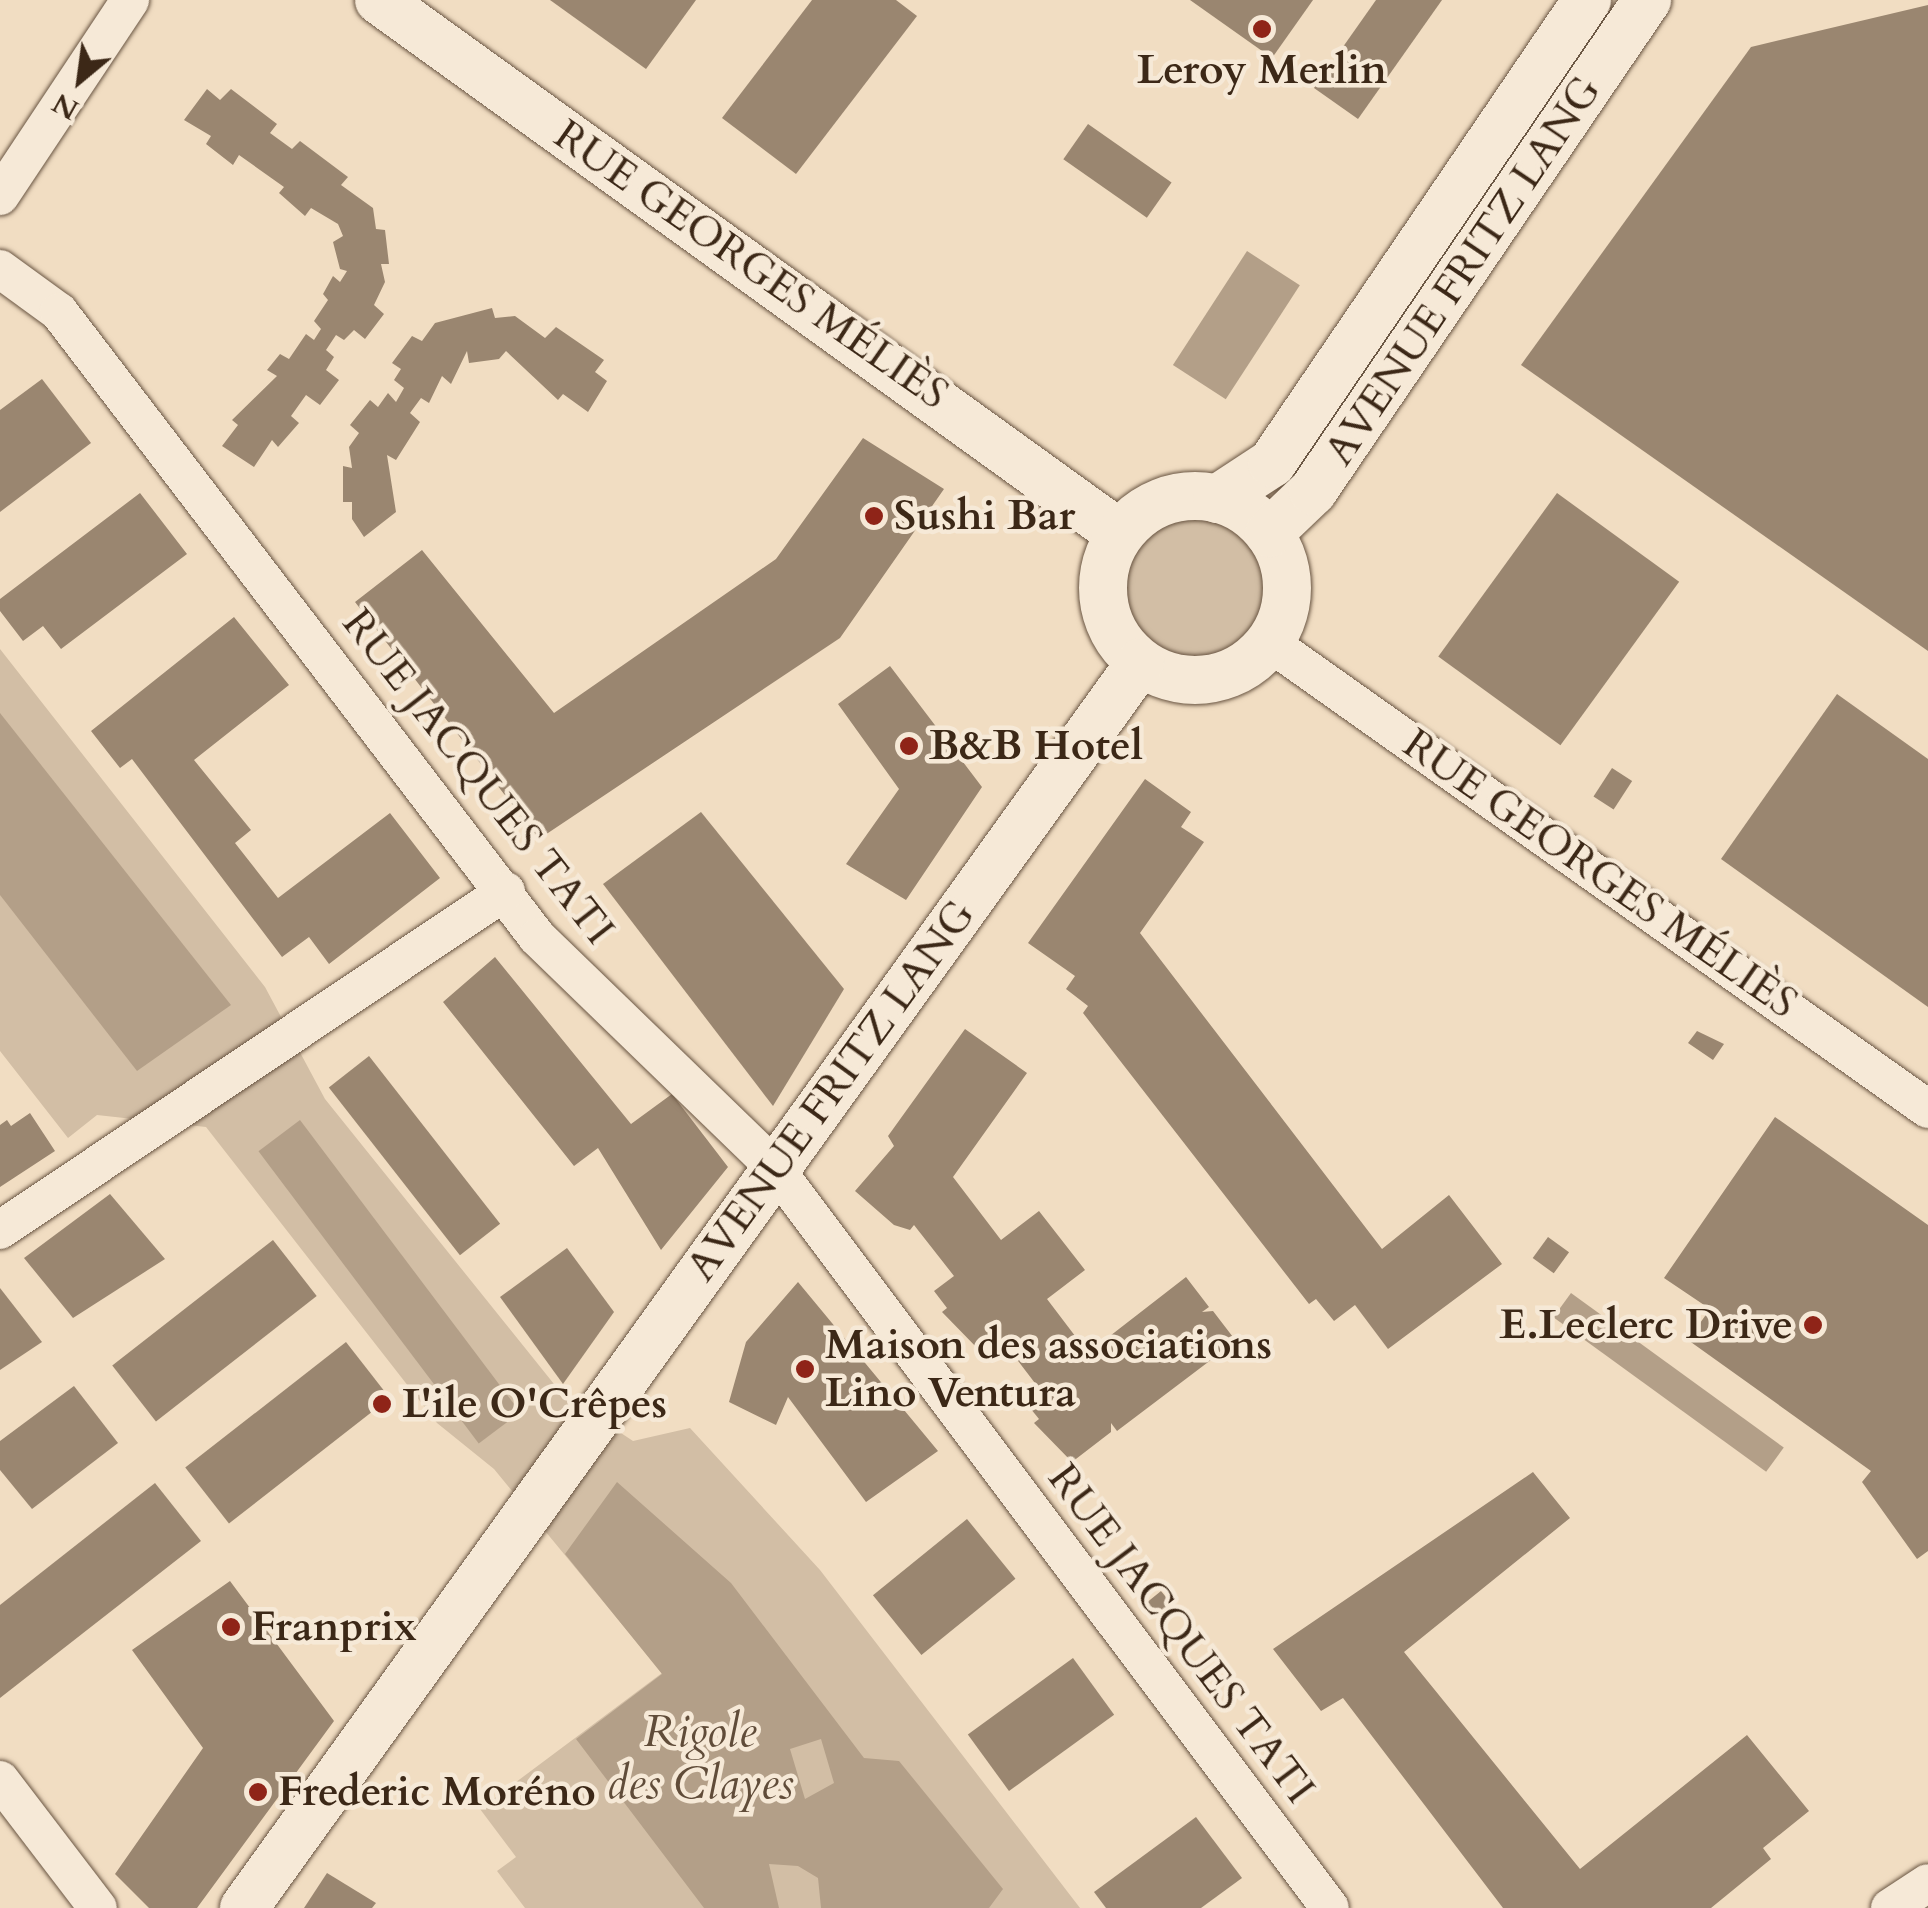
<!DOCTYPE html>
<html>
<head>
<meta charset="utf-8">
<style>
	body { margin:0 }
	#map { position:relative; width:1928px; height:1908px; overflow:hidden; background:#f1ddc2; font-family:Cardo,serif }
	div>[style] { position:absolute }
	.green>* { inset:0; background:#d2bea5 }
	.round { border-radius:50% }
	.water>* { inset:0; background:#b39f88; transform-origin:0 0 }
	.building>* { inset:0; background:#9a8670; transform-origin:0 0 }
	.roads { filter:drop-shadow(0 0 2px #695542) drop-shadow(0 0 2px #695542) }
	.minor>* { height:38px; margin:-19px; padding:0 19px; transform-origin:19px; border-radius:19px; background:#f6e9d7 }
	.tertiary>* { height:48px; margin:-24px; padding:0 24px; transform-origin:24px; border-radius:24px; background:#f6e9d7 }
	.tertiary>.ring { margin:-24px; padding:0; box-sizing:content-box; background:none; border:48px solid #f6e9d7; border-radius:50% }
	.dots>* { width:28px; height:28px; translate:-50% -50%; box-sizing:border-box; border:5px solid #f6e9d7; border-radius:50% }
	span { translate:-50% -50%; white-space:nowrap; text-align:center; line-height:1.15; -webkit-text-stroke:9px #f6e9d7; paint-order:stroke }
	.poi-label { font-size:42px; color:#3c2817; font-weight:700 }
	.left { translate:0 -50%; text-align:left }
	.right { translate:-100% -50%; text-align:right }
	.street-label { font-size:42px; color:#3c2817 }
	.water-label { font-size:45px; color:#604c39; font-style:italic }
	.north { position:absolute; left:30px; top:30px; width:100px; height:100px; -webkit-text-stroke:8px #f6e9d7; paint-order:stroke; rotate:209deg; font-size:28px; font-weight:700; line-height:40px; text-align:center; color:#3c2817 }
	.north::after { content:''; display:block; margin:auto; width:35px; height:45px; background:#3c2817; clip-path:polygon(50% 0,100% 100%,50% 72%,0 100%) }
</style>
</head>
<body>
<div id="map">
	<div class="green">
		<i class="round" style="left:1124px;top:513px;width:152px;height:152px"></i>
		<i style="clip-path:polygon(0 649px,265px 987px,325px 1099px,562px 1394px,633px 1441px,690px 1428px,820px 1570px,1080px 1908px,525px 1908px,497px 1871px,516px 1857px,480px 1809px,662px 1673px,494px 1469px,437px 1423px,206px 1127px,97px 1115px,68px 1138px,0 1051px)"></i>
	</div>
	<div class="water">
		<i style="left:1247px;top:251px;width:63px;height:136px;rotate:33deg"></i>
		<i style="clip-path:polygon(0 713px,231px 1005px,137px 1071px,0 895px)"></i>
		<i style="left:300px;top:1120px;width:366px;height:52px;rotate:53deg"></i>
		<i style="left:1571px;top:1293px;width:263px;height:30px;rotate:36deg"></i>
		<i style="clip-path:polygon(evenodd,617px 1482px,731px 1583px,864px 1758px,899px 1761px,1003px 1889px,989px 1908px,821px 1908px,818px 1878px,798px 1866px,769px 1864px,779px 1908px,704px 1908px,576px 1739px,662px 1674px,565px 1554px,617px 1482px,821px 1739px,834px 1783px,805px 1799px,790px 1749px,821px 1739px)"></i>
	</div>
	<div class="building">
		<i style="clip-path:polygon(550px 0,696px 0,646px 69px)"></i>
		<i style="clip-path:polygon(812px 0,896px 0,917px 16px,796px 174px,722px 118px)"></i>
		<i style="clip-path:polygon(1190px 0,1313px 0,1272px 58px)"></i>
		<i style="clip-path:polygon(1376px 0,1442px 0,1358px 119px,1314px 88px)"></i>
		<i style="clip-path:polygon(1928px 5px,1928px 651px,1521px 365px,1751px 47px)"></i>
		<i style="clip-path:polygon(207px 89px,220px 100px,231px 89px,277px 124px,270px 133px,292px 149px,300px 141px,348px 177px,341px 185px,373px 208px,376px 229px,385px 230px,389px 264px,381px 264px,385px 282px,374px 305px,384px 314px,365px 339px,354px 330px,344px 340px,336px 335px,326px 350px,334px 357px,326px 370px,339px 380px,320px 405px,306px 395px,291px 416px,299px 423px,278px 447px,272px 440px,254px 467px,222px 446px,238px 425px,232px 420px,277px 376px,267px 370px,280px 354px,289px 359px,306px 334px,314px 340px,321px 329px,314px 321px,328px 300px,323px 294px,333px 276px,340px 282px,347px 271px,340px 269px,333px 242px,343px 236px,338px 224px,311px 208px,305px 216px,279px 193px,284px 187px,239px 155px,233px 165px,206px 144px,211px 136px,184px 120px)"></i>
		<i style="left:1088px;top:124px;width:102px;height:43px;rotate:35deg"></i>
		<i style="clip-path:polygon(492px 308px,495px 318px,515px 316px,545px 338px,556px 327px,604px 360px,595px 372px,607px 381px,588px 412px,563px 394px,558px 400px,506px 351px,499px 359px,469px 363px,467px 351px,451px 384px,442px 376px,429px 403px,421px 398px,410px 413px,420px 422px,396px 460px,387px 455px,396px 512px,364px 537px,352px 519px,352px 502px,343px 502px,343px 466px,352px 468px,349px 447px,359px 433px,350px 425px,370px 400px,378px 407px,388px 393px,396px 402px,404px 388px,394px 380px,401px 369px,392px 363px,412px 336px,422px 341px,435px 323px)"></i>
		<i style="clip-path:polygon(42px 379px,91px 443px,0 512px,0 410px)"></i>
		<i style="clip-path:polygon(863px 438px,944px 489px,840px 638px,539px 839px,355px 602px,422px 550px,554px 713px,776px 559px)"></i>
		<i style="clip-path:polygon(140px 493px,187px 554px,61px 649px,43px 626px,23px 641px,0 611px,0 599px)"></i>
		<i style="left:1557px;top:493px;width:151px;height:202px;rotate:36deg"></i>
		<i style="clip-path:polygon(234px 617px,289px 685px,194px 760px,251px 830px,235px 843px,278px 898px,390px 813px,440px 878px,329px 964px,309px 937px,282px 957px,132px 759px,120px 768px,91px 731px)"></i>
		<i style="clip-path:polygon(890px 666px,982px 787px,906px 900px,846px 864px,899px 789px,838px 704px)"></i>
		<i style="clip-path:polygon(1837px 694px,1928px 759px,1928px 1007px,1721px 859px)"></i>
		<i style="left:1612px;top:768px;width:24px;height:34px;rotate:33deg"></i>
		<i style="clip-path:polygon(1145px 779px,1191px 812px,1181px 827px,1204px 842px,1140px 933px,1382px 1249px,1449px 1195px,1502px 1264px,1388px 1349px,1355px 1305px,1334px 1321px,1316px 1299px,1309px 1304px,1083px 1013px,1088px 1006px,1066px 989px,1075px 976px,1028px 943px)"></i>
		<i style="clip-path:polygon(701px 812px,844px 989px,773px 1106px,603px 884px)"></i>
		<i style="clip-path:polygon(495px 957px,631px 1124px,672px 1094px,728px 1167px,661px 1250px,598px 1148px,574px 1166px,443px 1002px)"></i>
		<i style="clip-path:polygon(965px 1029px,1027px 1073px,953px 1177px,1001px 1240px,1039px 1211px,1085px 1270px,1047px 1299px,1088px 1353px,1186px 1277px,1209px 1307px,1202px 1312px,1213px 1311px,1236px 1341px,1117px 1431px,1111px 1423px,1111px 1432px,1072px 1462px,1034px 1423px,1039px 1419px,1026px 1403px,1041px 1391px,999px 1336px,980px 1351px,942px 1312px,947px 1308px,934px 1291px,954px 1276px,914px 1225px,910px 1230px,894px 1225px,855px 1191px,894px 1146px,888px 1136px)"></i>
		<i style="clip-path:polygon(1697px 1031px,1724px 1044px,1713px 1060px,1688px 1043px)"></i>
		<i style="left:369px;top:1056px;width:213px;height:51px;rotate:52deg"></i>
		<i style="clip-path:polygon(30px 1113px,55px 1151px,0 1187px,0 1125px,7px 1120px,11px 1126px)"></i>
		<i style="clip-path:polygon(1775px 1117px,1928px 1225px,1928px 1551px,1917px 1559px,1862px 1482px,1871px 1471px,1688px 1340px,1710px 1309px,1664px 1278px)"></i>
		<i style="clip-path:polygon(110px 1194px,165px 1259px,73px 1318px,24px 1258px)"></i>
		<i style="left:1548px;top:1237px;width:26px;height:26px;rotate:36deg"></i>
		<i style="left:273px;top:1240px;width:71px;height:204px;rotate:52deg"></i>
		<i style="clip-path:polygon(567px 1248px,614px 1312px,563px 1384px,500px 1297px)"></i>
		<i style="clip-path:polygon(798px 1282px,938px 1451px,866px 1502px,788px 1397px,776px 1425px,729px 1402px,746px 1342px)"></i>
		<i style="clip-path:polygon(0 1288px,42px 1342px,0 1370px)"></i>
		<i style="left:346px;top:1342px;width:71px;height:204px;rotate:52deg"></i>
		<i style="clip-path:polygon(74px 1386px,118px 1443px,32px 1509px,0 1470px,0 1441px)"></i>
		<i style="clip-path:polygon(1533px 1472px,1570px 1518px,1404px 1652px,1580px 1869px,1747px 1735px,1809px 1811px,1763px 1848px,1771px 1859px,1711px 1908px,1503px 1908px,1343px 1698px,1321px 1711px,1273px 1649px)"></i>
		<i style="clip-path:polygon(155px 1483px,201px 1541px,0 1698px,0 1605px)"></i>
		<i style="left:967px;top:1519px;width:77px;height:121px;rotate:51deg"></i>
		<i style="clip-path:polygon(230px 1581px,334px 1721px,197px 1908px,149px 1908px,115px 1874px,203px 1748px,132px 1650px)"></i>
		<i style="left:1161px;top:1591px;width:19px;height:19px;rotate:51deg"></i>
		<i style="left:1073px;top:1658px;width:70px;height:130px;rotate:54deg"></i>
		<i style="clip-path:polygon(1196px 1817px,1242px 1878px,1201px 1908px,1106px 1908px,1094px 1892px)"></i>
		<i style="clip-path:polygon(327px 1873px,376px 1903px,372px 1908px,304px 1908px)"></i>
	</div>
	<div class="roads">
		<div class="minor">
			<i style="left:0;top:196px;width:235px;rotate:-56.4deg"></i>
			<i style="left:0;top:269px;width:73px;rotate:36.1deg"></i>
			<i style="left:59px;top:312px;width:787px;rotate:52.59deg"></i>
			<i style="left:537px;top:937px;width:330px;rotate:44.1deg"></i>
			<i style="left:774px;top:1167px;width:926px;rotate:53.12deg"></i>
			<i style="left:1270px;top:643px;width:806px;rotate:35.31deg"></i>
			<i style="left:0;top:1230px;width:609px;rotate:-33.82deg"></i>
			<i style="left:0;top:1780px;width:161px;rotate:52.6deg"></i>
			<i style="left:1890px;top:1908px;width:45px;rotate:-33.3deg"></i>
		</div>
		<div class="tertiary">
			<i style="left:379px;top:0;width:913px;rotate:35.78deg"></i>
			<i class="ring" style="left:1103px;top:496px;width:136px;height:136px"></i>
			<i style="left:1217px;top:499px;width:66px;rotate:-33.2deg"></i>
			<i style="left:1272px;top:463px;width:560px;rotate:-55.77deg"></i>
			<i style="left:1269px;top:533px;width:61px;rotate:-43.7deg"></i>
			<i style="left:1313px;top:491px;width:594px;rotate:-55.77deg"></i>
			<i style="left:244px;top:1908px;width:1534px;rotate:-54.26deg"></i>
		</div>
	</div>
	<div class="dots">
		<i style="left:1262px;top:29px;background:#8f2418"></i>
		<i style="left:874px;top:516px;background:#8f2418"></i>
		<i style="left:909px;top:746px;background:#8f2418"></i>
		<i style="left:1813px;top:1325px;background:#8f2418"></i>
		<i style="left:805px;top:1369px;background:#8f2418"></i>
		<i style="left:382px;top:1404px;background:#8f2418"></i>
		<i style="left:231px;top:1627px;background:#8f2418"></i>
		<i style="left:258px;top:1792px;background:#8f2418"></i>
	</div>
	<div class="poi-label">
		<span style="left:1262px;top:70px">Leroy Merlin</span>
		<span class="left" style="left:894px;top:516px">Sushi Bar</span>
		<span class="left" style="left:929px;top:746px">B&amp;B Hotel</span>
		<span class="right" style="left:1793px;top:1325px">E.Leclerc Drive</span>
		<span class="left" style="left:825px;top:1369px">Maison des associations<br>Lino Ventura</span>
		<span class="left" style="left:402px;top:1404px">L'ile O'Crêpes</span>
		<span class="left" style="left:251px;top:1627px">Franprix</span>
		<span class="left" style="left:278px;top:1792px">Frederic Moréno</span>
	</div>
	<div class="street-label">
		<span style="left:751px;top:265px;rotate:35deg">RUE GEORGES MÉLIÈS</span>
		<span style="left:1463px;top:271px;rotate:-56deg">AVENUE FRITZ LANG</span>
		<span style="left:478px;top:777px;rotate:52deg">RUE JACQUES TATI</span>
		<span style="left:1600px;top:874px;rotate:35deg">RUE GEORGES MÉLIÈS</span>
		<span style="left:831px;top:1091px;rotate:-54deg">AVENUE FRITZ LANG</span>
		<span style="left:1181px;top:1634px;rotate:53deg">RUE JACQUES TATI</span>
	</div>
	<div class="water-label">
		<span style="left:700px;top:1758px">Rigole<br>des Clayes</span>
	</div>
	<div class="north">N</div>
</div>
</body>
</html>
